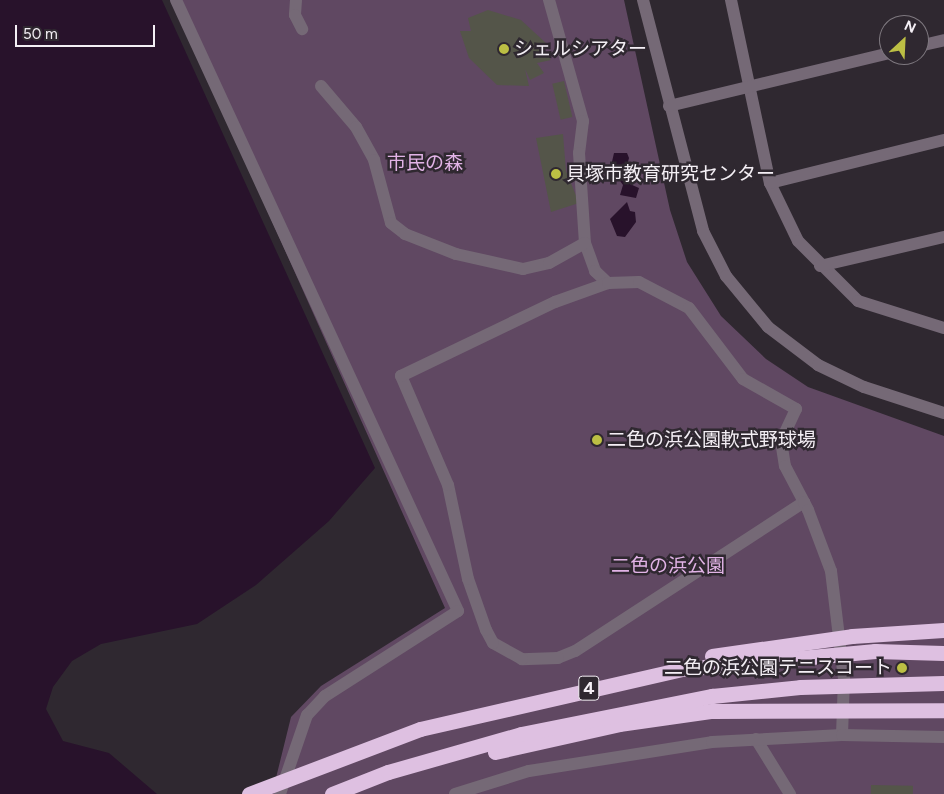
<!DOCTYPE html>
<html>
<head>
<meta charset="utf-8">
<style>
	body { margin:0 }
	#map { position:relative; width:944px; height:794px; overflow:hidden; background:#2f2830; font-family:Figtree,"Noto Sans JP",sans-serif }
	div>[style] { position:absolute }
	.green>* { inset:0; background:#604862 }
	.water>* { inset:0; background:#28122b }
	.building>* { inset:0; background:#545549; transform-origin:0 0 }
	.minor>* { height:12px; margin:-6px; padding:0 6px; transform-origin:6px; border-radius:6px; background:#756976 }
	.highway>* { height:15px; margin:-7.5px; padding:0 7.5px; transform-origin:7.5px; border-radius:7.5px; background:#dec0e1 }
	.dots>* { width:14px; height:14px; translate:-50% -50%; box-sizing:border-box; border:2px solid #2f2830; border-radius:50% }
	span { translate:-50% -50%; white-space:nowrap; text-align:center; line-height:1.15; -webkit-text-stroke:5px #2f2830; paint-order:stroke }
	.shield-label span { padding:1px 4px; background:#2f2830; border:1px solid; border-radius:4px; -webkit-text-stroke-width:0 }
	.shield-label { font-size:18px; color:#f4eff5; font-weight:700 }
	.poi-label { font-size:19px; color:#f4eff5 }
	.left { translate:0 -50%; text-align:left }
	.right { translate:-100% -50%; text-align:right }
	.park-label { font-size:19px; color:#e1b3e6 }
	.north { position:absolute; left:879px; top:15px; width:50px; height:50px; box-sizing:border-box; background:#2f2830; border:1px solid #7e787f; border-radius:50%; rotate:25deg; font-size:14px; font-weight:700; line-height:20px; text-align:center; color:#f4eff5 }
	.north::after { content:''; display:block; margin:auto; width:18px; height:22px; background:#bcbf44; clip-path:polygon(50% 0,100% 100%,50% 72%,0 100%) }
	.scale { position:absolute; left:15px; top:25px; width:140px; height:22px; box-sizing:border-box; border:2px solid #f4eff5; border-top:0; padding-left:6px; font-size:15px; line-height:18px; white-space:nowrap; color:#f4eff5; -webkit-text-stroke:4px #2f2830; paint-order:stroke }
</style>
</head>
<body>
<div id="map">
	<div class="green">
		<i style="clip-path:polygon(173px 0,624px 0,670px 210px,687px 262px,721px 316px,766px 359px,808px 387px,944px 436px,944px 794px,272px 794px,291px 717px,321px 686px,445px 608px)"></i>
	</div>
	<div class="water">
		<i style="clip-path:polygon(0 0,162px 0,375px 468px,329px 521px,256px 585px,197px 624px,101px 644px,72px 661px,53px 687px,46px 709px,63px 741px,109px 753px,157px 794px,0 794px)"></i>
		<i style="clip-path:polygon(614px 153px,627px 153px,629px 158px,623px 181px,639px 188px,636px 198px,620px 195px,623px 185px,617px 177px,622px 171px,611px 166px)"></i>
		<i style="clip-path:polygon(627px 202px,630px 211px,635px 212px,636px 222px,625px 237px,617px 236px,610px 219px)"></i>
	</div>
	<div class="building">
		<i style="clip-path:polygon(488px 10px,521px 20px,547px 44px,543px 47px,551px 60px,537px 63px,544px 73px,530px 80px,525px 69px,529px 86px,497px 85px,469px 58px,460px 31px,471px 31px,468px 18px)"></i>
		<i style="left:564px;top:81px;width:37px;height:12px;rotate:77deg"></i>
		<i style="clip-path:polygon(563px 134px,566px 171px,579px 203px,551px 212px,536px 138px)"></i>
		<i style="left:871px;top:785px;width:42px;height:9px;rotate:1deg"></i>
	</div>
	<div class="minor">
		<i style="left:176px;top:0;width:673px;rotate:65.22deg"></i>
		<i style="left:458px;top:611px;width:158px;rotate:147.4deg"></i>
		<i style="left:325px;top:696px;width:26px;rotate:133deg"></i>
		<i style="left:307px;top:715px;width:83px;rotate:108.9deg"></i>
		<i style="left:296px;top:0;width:15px;rotate:94deg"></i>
		<i style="left:295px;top:15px;width:16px;rotate:63deg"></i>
		<i style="left:549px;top:0;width:126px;rotate:74.3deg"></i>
		<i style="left:583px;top:121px;width:32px;rotate:97deg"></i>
		<i style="left:579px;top:153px;width:90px;rotate:86.2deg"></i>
		<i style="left:585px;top:243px;width:30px;rotate:70deg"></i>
		<i style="left:595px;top:271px;width:18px;rotate:43deg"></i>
		<i style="left:643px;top:0;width:239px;rotate:75.4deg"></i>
		<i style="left:703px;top:231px;width:51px;rotate:62.9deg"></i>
		<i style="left:726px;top:276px;width:66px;rotate:50.5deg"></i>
		<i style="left:768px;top:327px;width:63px;rotate:37.2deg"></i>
		<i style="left:818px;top:365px;width:51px;rotate:25.6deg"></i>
		<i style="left:864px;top:387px;width:84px;rotate:18deg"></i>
		<i style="left:731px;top:0;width:187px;rotate:78deg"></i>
		<i style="left:770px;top:183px;width:64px;rotate:64.2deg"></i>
		<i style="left:798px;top:241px;width:85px;rotate:45deg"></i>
		<i style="left:858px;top:301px;width:90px;rotate:17.4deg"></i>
		<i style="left:919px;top:46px;width:26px;rotate:-13deg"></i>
		<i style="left:321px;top:86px;width:54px;rotate:49.5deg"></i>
		<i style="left:356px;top:127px;width:38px;rotate:61deg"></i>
		<i style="left:374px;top:160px;width:65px;rotate:74.9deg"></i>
		<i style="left:391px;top:223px;width:18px;rotate:38deg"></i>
		<i style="left:405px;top:234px;width:55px;rotate:21.4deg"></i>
		<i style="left:456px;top:254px;width:69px;rotate:12.6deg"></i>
		<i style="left:523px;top:269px;width:27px;rotate:-13deg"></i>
		<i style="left:549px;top:263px;width:41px;rotate:-29.1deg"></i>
		<i style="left:669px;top:106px;width:226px;rotate:-13.5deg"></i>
		<i style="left:770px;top:183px;width:179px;rotate:-13.9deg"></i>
		<i style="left:820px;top:266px;width:127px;rotate:-13.2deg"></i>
		<i style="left:804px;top:502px;width:273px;rotate:146.9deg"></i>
		<i style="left:575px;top:651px;width:18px;rotate:158deg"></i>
		<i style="left:558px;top:658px;width:36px;rotate:178deg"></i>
		<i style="left:522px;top:659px;width:33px;rotate:-151deg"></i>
		<i style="left:493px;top:643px;width:15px;rotate:-118deg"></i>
		<i style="left:486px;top:630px;width:54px;rotate:-109.4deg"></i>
		<i style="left:468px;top:579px;width:96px;rotate:-102deg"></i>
		<i style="left:448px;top:485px;width:119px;rotate:-113.3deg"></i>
		<i style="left:401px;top:376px;width:171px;rotate:-25.7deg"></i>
		<i style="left:555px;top:302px;width:56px;rotate:-19.7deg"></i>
		<i style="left:608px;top:283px;width:31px;rotate:-2deg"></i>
		<i style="left:639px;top:282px;width:56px;rotate:27.5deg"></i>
		<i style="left:689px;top:308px;width:89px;rotate:52.7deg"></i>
		<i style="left:743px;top:379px;width:61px;rotate:29.5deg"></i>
		<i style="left:796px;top:409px;width:35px;rotate:115deg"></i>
		<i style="left:781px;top:441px;width:25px;rotate:81deg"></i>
		<i style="left:785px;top:466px;width:41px;rotate:62.2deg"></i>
		<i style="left:804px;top:502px;width:9px;rotate:63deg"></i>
		<i style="left:808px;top:510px;width:65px;rotate:69.3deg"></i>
		<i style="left:831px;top:571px;width:108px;rotate:83.1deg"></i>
		<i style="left:844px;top:678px;width:57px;rotate:92deg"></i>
		<i style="left:756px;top:739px;width:65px;rotate:58.3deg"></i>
		<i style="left:455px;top:794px;width:77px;rotate:-17.3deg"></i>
		<i style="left:529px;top:771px;width:185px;rotate:-9deg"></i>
		<i style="left:712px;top:742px;width:130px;rotate:-3.1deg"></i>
		<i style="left:842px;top:735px;width:102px;rotate:1.1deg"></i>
	</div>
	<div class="highway">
		<i style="left:712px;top:656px;width:141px;rotate:-8.1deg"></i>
		<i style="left:852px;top:636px;width:92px;rotate:-3.7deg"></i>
		<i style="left:495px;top:752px;width:127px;rotate:-12.7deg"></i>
		<i style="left:619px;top:724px;width:94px;rotate:-8deg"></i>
		<i style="left:712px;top:711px;width:232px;rotate:-0.2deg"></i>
		<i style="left:249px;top:794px;width:183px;rotate:-20.8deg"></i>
		<i style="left:420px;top:729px;width:269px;rotate:-12.9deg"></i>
		<i style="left:682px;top:669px;width:194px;rotate:-5.3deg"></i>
		<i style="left:875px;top:651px;width:69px;rotate:1.7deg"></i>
		<i style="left:332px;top:794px;width:60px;rotate:-21.4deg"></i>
		<i style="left:388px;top:772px;width:138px;rotate:-15.9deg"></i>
		<i style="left:521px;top:734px;width:195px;rotate:-11.3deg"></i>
		<i style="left:712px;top:696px;width:88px;rotate:-5.8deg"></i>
		<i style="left:800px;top:687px;width:144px;rotate:-1.6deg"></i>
	</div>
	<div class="dots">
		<i style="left:504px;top:49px;background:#bcbf44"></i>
		<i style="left:556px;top:174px;background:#bcbf44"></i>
		<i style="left:597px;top:440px;background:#bcbf44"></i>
		<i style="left:902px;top:668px;background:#bcbf44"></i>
	</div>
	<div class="shield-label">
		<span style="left:589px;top:688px">4</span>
	</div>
	<div class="poi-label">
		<span class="left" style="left:514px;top:49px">シェルシアター</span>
		<span class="left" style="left:566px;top:174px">貝塚市教育研究センター</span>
		<span class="left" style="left:607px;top:440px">二色の浜公園軟式野球場</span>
		<span class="right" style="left:892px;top:668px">二色の浜公園テニスコート</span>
	</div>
	<div class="park-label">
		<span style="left:425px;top:163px">市民の森</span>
		<span style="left:668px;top:566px">二色の浜公園</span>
	</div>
	<div class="north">N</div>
	<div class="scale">50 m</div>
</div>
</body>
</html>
